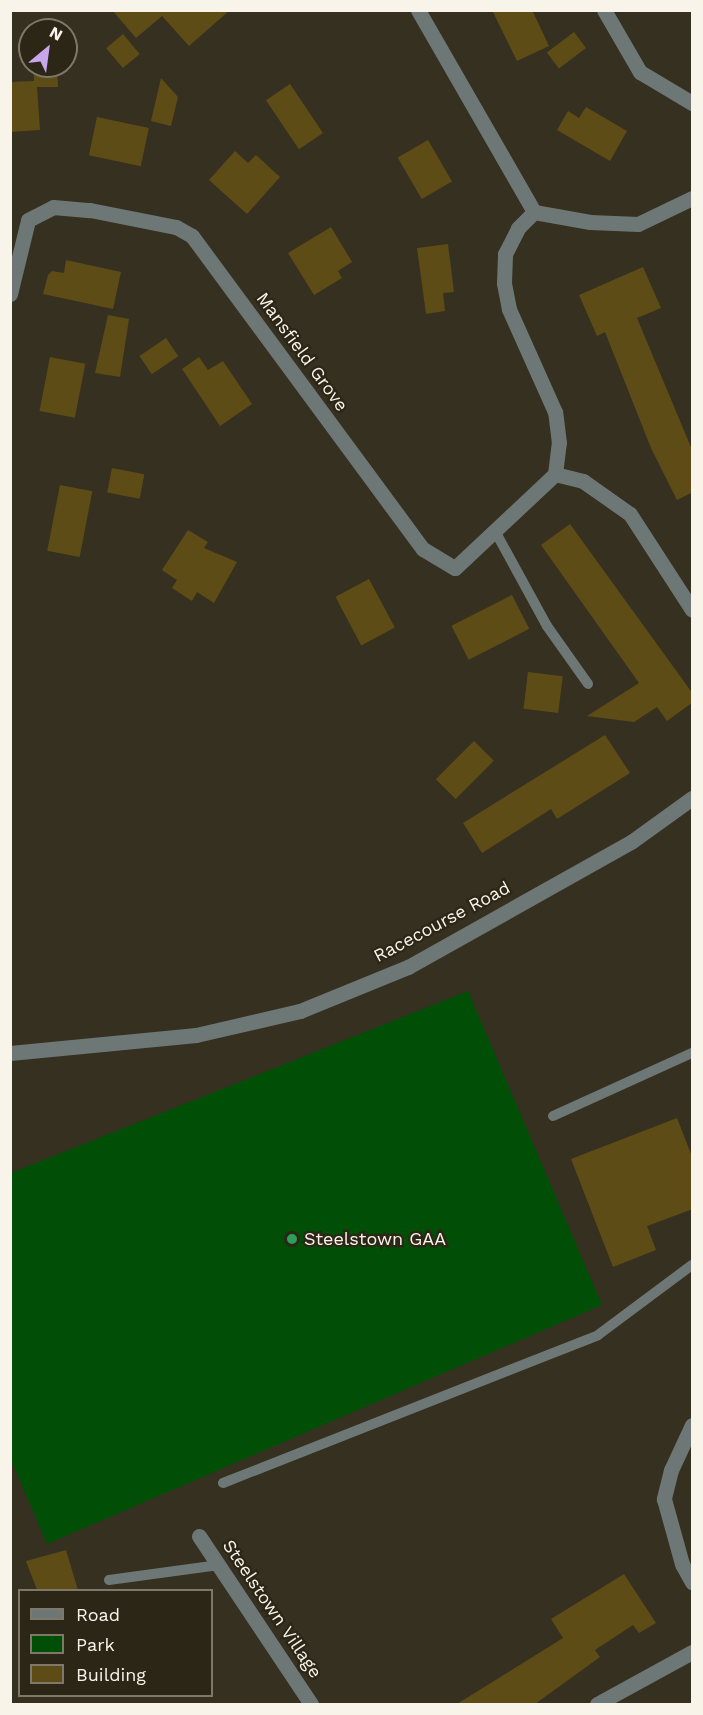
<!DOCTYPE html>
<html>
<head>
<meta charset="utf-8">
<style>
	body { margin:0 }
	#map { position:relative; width:703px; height:1715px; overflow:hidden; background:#363020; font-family:"Work Sans",sans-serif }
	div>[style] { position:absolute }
	.green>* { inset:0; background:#014f06 }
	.building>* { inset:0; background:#5d4c16; transform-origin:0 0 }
	.service>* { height:10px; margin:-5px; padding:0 5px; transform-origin:5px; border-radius:5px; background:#6d7876 }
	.minor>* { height:15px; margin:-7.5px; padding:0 7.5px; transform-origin:7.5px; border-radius:7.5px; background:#6d7876 }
	.tertiary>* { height:15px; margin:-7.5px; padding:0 7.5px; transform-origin:7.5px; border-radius:7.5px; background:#6d7876 }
	.dots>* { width:16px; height:16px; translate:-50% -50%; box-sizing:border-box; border:3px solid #2c2617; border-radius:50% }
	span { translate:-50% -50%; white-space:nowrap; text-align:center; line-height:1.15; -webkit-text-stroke:4.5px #2c2617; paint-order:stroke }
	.street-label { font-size:18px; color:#f8f4ea }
	.poi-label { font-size:18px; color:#f8f4ea }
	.left { translate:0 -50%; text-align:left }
	.frame { position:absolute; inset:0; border:12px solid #f8f4ea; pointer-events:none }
	.legend { position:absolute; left:18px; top:1589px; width:195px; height:108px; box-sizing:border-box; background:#2c2617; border:2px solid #7e786b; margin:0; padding:8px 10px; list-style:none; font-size:18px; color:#f8f4ea }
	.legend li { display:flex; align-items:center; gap:12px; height:30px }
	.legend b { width:30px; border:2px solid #7e786b }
	.north { position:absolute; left:18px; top:18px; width:60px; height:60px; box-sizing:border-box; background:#2c2617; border:2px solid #7e786b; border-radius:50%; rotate:29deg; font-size:16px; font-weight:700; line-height:24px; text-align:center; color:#f8f4ea }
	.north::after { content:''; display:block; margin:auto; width:21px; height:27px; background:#c9a5ee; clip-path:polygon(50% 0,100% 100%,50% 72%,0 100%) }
</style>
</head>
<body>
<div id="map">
	<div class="green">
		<i style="clip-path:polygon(468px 991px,602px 1305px,47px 1544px,11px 1460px,11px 1173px)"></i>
	</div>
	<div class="building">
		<i style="clip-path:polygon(112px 10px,230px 10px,189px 46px,162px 16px,136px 38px)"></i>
		<i style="clip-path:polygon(492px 10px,532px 10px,549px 46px,517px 61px)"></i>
		<i style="left:574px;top:32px;width:20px;height:34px;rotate:53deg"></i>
		<i style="left:123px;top:34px;width:26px;height:22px;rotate:50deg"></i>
		<i style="clip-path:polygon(34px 66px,57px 66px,58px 87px,37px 87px,40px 130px,10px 132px,10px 82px,34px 81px)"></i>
		<i style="clip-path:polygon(161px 78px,178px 97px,171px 126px,151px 121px)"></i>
		<i style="left:290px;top:84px;width:59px;height:29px;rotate:56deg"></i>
		<i style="clip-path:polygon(586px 107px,627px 131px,610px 161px,557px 130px,568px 111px,579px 118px)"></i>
		<i style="left:97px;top:117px;width:53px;height:39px;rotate:12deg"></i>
		<i style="left:428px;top:140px;width:48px;height:35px;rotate:60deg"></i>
		<i style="clip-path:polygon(235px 151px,248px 163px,256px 155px,280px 177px,247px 214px,209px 180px)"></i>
		<i style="clip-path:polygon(331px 227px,352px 262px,338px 271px,342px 278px,314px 295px,288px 253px)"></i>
		<i style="clip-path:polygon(448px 244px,454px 292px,443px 293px,445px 311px,426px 314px,417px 248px)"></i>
		<i style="clip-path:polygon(66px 260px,121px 272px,113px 309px,43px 294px,48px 275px,52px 271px,64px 273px)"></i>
		<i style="clip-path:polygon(643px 267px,661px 308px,637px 318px,693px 452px,693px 492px,677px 500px,651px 448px,605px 332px,597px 336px,579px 295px)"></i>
		<i style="clip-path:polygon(108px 315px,129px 319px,120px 377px,95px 373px)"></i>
		<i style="left:166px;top:338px;width:22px;height:32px;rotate:56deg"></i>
		<i style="left:50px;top:357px;width:36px;height:55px;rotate:11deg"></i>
		<i style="clip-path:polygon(199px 357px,208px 370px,223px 361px,252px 404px,220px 426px,182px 369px)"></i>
		<i style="left:112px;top:468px;width:33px;height:25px;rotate:11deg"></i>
		<i style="left:60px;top:485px;width:33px;height:67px;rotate:11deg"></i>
		<i style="clip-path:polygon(570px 524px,693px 694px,693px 702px,667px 721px,657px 707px,634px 722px,587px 716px,639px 683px,541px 545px)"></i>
		<i style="clip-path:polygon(188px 530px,208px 542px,204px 548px,237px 562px,214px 603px,197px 592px,192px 601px,172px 588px,177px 580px,162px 570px)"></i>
		<i style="left:369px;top:579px;width:55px;height:38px;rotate:62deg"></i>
		<i style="left:512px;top:595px;width:38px;height:68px;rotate:63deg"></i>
		<i style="left:528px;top:672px;width:35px;height:37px;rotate:7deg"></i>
		<i style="clip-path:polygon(605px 735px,630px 773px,557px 819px,551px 809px,482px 853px,463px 823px)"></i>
		<i style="left:474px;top:741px;width:28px;height:54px;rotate:45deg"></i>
		<i style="clip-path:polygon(677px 1118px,693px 1159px,693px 1209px,647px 1226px,656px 1250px,613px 1267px,571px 1159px)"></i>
		<i style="clip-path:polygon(66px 1550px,78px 1590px,37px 1590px,26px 1561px)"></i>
		<i style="clip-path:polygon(624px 1574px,656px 1623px,639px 1633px,633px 1625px,595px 1650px,600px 1657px,535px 1704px,457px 1704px,563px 1638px,551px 1619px)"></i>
	</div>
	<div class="service">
		<i style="left:495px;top:531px;width:108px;rotate:61.3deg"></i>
		<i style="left:547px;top:626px;width:71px;rotate:54.7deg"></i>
		<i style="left:553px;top:1116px;width:153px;rotate:-24.4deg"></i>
		<i style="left:223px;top:1483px;width:403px;rotate:-21.5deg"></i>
		<i style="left:598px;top:1335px;width:117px;rotate:-36.7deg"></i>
		<i style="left:109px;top:1580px;width:111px;rotate:-7.8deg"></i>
	</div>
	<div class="minor">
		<i style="left:418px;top:10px;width:233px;rotate:60.1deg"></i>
		<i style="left:534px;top:212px;width:57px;rotate:10.1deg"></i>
		<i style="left:590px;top:222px;width:48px;rotate:2.4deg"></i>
		<i style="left:638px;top:224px;width:60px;rotate:-25.7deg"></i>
		<i style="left:604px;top:10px;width:72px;rotate:59.9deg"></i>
		<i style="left:640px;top:72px;width:61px;rotate:30.8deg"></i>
		<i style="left:10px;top:294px;width:76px;rotate:-76.3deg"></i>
		<i style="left:28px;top:220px;width:28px;rotate:-27deg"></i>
		<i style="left:53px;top:207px;width:37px;rotate:5deg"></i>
		<i style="left:90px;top:210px;width:88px;rotate:11.2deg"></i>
		<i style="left:176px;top:227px;width:18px;rotate:29deg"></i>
		<i style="left:192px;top:236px;width:389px;rotate:53.6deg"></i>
		<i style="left:423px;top:549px;width:37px;rotate:31deg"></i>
		<i style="left:455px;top:568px;width:137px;rotate:-43.2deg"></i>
		<i style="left:555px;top:474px;width:31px;rotate:-83deg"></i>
		<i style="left:559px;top:443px;width:31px;rotate:-97deg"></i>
		<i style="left:555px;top:412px;width:113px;rotate:-114.1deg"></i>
		<i style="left:509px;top:309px;width:26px;rotate:-101deg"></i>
		<i style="left:504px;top:283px;width:29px;rotate:-88deg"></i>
		<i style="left:505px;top:254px;width:29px;rotate:-63deg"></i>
		<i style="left:518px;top:228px;width:23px;rotate:-45deg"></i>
		<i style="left:555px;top:474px;width:29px;rotate:14deg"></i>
		<i style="left:583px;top:481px;width:57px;rotate:35.1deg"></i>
		<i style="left:630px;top:514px;width:114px;rotate:57.1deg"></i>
		<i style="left:692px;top:1425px;width:50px;rotate:115deg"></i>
		<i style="left:671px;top:1470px;width:30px;rotate:104deg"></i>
		<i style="left:664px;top:1499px;width:67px;rotate:74.5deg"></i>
		<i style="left:682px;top:1564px;width:21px;rotate:61deg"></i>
		<i style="left:199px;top:1536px;width:202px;rotate:56.3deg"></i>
		<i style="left:597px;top:1704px;width:108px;rotate:-28.7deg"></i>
	</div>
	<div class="tertiary">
		<i style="left:10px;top:1053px;width:187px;rotate:-5.5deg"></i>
		<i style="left:196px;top:1035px;width:107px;rotate:-13deg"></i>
		<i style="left:300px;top:1011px;width:117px;rotate:-22.2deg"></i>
		<i style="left:408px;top:967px;width:256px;rotate:-29.3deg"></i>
		<i style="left:631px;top:842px;width:75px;rotate:-35.8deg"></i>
	</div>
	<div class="dots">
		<i style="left:292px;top:1239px;background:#2e9e5b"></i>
	</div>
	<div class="street-label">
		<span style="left:302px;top:352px;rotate:54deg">Mansfield Grove</span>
		<span style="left:442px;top:922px;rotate:-28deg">Racecourse Road</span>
		<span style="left:272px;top:1609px;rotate:56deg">Steelstown Village</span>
	</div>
	<div class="poi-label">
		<span class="left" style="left:304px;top:1239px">Steelstown GAA</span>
	</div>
	<div class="frame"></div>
	<ul class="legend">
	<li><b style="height:8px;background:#6d7876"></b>Road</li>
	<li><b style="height:16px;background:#014f06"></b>Park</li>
	<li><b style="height:16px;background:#5d4c16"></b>Building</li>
	</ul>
	<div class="north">N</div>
</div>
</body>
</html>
